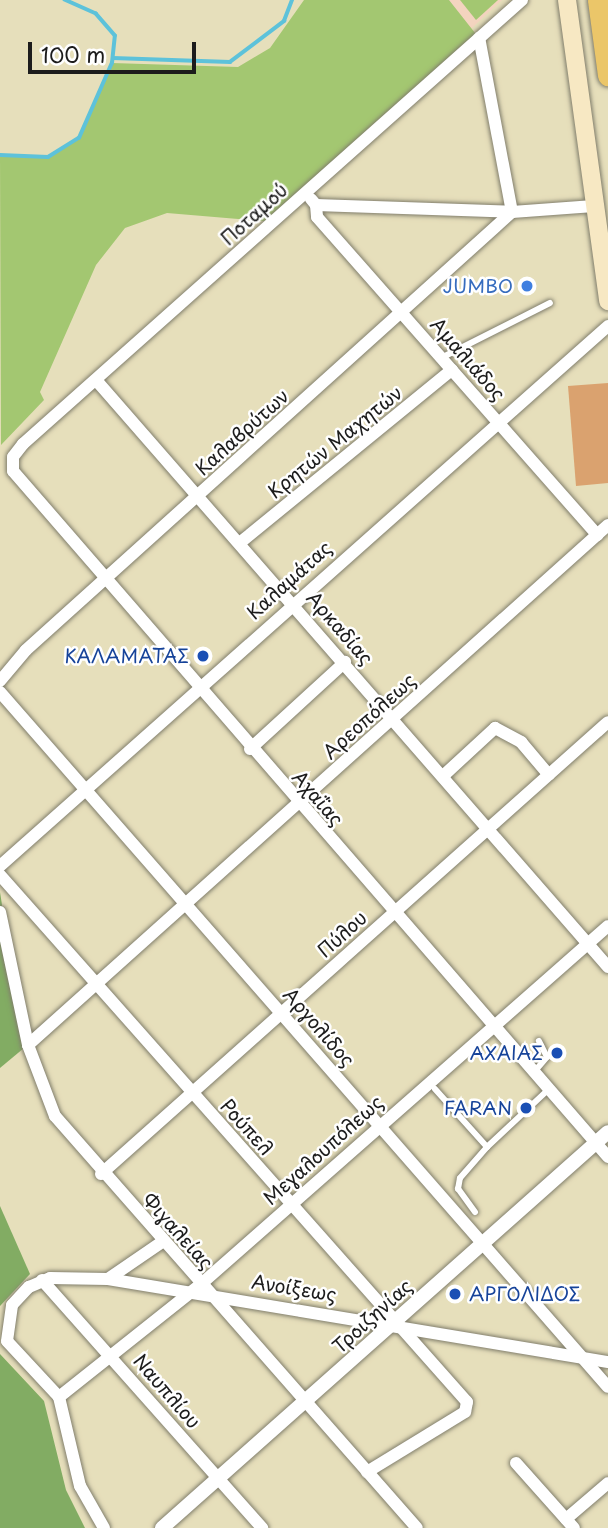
<!DOCTYPE html>
<html>
<head>
<meta charset="utf-8">
<style>
	body { margin:0 }
	#map { position:relative; width:608px; height:1528px; overflow:hidden; background:#e6dfbb; font-family:"Playpen Sans",sans-serif }
	div>[style] { position:absolute }
	.built>* { inset:0; background:#f3d4bf }
	.green>* { inset:0; background:#a3c771 }
	.forest>* { inset:0; background:#82ac63 }
	.stream>* { height:3.5px; margin:-1.75px; padding:0 1.75px; transform-origin:1.75px; border-radius:1.75px; background:#5dc2da }
	.building>* { inset:0; background:#daa26f }
	.roads { filter:drop-shadow(0 0 2px #817e6c) drop-shadow(0 0 2px #817e6c) }
	.service>* { height:6px; margin:-3px; padding:0 3px; transform-origin:3px; border-radius:3px; background:#fff }
	.minor>* { height:12px; margin:-6px; padding:0 6px; transform-origin:6px; border-radius:6px; background:#fff }
	.tertiary>* { height:14px; margin:-7px; padding:0 7px; transform-origin:7px; border-radius:7px; background:#fff }
	.secondary>* { height:18px; margin:-9px; padding:0 9px; transform-origin:9px; border-radius:9px; background:#f7e8c3 }
	.motorway>* { height:21px; margin:-10.5px; padding:0 10.5px; transform-origin:10.5px; border-radius:10.5px; background:#ebc669 }
	.dots>* { width:19px; height:19px; translate:-50% -50%; box-sizing:border-box; border:4px solid #fff; border-radius:50% }
	span { translate:-50% -50%; white-space:nowrap; text-align:center; line-height:1.15; -webkit-text-stroke:5px #fff; paint-order:stroke }
	.street-label { font-size:19px; color:#1c1c1c }
	.shop-label { font-size:19px; color:#366cbe }
	.right { translate:-100% -50%; text-align:right }
	.transit-label { font-size:19px; color:#164399 }
	.left { translate:0 -50%; text-align:left }
	.scale { position:absolute; left:28px; top:42px; width:168px; height:32px; box-sizing:border-box; border:4px solid #1c1c1c; border-top:0; padding-left:9px; font-size:21px; line-height:24px; white-space:nowrap; color:#1c1c1c; -webkit-text-stroke:5px #fff; paint-order:stroke }
</style>
</head>
<body>
<div id="map">
	<div class="built">
		<i style="clip-path:polygon(427px 0,502px 0,459px 40px)"></i>
	</div>
	<div class="green">
		<i style="clip-path:polygon(304px 0,449px 0,479px 38px,274px 222px,167px 213px,125px 228px,96px 265px,40px 392px,44px 400px,1px 445px,0 155px,48px 157px,79px 138px,112px 63px,238px 67px,270px 48px)"></i>
		<i style="clip-path:polygon(460px 0,498px 0,476px 20px)"></i>
	</div>
	<div class="forest">
		<i style="clip-path:polygon(0 892px,24px 1048px,0 1068px)"></i>
		<i style="clip-path:polygon(0 1206px,30px 1274px,0 1306px)"></i>
		<i style="clip-path:polygon(0 1354px,44px 1401px,66px 1490px,85px 1528px,0 1528px)"></i>
	</div>
	<div class="stream">
		<i style="left:113px;top:58px;width:117px;rotate:2deg"></i>
		<i style="left:230px;top:62px;width:68px;rotate:-37.2deg"></i>
		<i style="left:284px;top:21px;width:22px;rotate:-69deg"></i>
		<i style="left:0;top:155px;width:48px;rotate:2.4deg"></i>
		<i style="left:48px;top:157px;width:36px;rotate:-32deg"></i>
		<i style="left:79px;top:138px;width:82px;rotate:-66.3deg"></i>
		<i style="left:112px;top:63px;width:27px;rotate:-84deg"></i>
		<i style="left:115px;top:36px;width:29px;rotate:-131deg"></i>
		<i style="left:96px;top:14px;width:34px;rotate:-156deg"></i>
	</div>
	<div class="building">
		<i style="clip-path:polygon(608px 383px,608px 483px,576px 486px,568px 386px)"></i>
	</div>
	<div class="roads">
		<div class="service">
			<i style="left:441px;top:358px;width:122px;rotate:-26.8deg"></i>
			<i style="left:534px;top:1072px;width:20px;rotate:-49deg"></i>
			<i style="left:547px;top:1057px;width:18px;rotate:-117deg"></i>
			<i style="left:435px;top:1089px;width:78px;rotate:48.1deg"></i>
			<i style="left:487px;top:1147px;width:85px;rotate:-43.1deg"></i>
			<i style="left:475px;top:1212px;width:29px;rotate:-126deg"></i>
			<i style="left:458px;top:1189px;width:11px;rotate:-80deg"></i>
			<i style="left:460px;top:1178px;width:41px;rotate:-48.9deg"></i>
		</div>
		<div class="minor">
			<i style="left:522px;top:0;width:668px;rotate:138.34deg"></i>
			<i style="left:23px;top:444px;width:16px;rotate:128deg"></i>
			<i style="left:13px;top:457px;width:14px;rotate:90deg"></i>
			<i style="left:13px;top:471px;width:908px;rotate:49.06deg"></i>
			<i style="left:311px;top:199px;width:8px;rotate:50deg"></i>
			<i style="left:316px;top:205px;width:196px;rotate:2deg"></i>
			<i style="left:512px;top:212px;width:82px;rotate:-4.2deg"></i>
			<i style="left:316px;top:205px;width:12px;rotate:85deg"></i>
			<i style="left:317px;top:217px;width:424px;rotate:48.6deg"></i>
			<i style="left:96px;top:380px;width:779px;rotate:48.9deg"></i>
			<i style="left:242px;top:541px;width:271px;rotate:-39.2deg"></i>
			<i style="left:0;top:681px;width:40px;rotate:-50deg"></i>
			<i style="left:26px;top:650px;width:654px;rotate:-42.03deg"></i>
			<i style="left:512px;top:212px;width:177px;rotate:-100.7deg"></i>
			<i style="left:0;top:692px;width:923px;rotate:48.82deg"></i>
			<i style="left:250px;top:749px;width:129px;rotate:-42.5deg"></i>
			<i style="left:443px;top:776px;width:71px;rotate:-42.7deg"></i>
			<i style="left:495px;top:728px;width:30px;rotate:28deg"></i>
			<i style="left:521px;top:742px;width:43px;rotate:49.7deg"></i>
			<i style="left:0;top:866px;width:813px;rotate:-41.61deg"></i>
			<i style="left:0;top:875px;width:704px;rotate:48.45deg"></i>
			<i style="left:467px;top:1402px;width:10px;rotate:101deg"></i>
			<i style="left:465px;top:1412px;width:115px;rotate:148.5deg"></i>
			<i style="left:0;top:912px;width:136px;rotate:78.1deg"></i>
			<i style="left:28px;top:1045px;width:76px;rotate:69.2deg"></i>
			<i style="left:55px;top:1116px;width:548px;rotate:48.7deg"></i>
			<i style="left:28px;top:1045px;width:779px;rotate:-41.88deg"></i>
			<i style="left:101px;top:1174px;width:679px;rotate:-41.72deg"></i>
			<i style="left:108px;top:1279px;width:65px;rotate:-34.4deg"></i>
			<i style="left:42px;top:1280px;width:332px;rotate:48.4deg"></i>
			<i style="left:59px;top:1397px;width:180px;rotate:-38.5deg"></i>
			<i style="left:200px;top:1285px;width:543px;rotate:-41.34deg"></i>
			<i style="left:516px;top:1463px;width:87px;rotate:48.3deg"></i>
			<i style="left:566px;top:1519px;width:55px;rotate:-40.6deg"></i>
			<i style="left:104px;top:1528px;width:48px;rotate:-119.7deg"></i>
			<i style="left:80px;top:1486px;width:91px;rotate:-103.3deg"></i>
			<i style="left:59px;top:1397px;width:76px;rotate:-132.9deg"></i>
			<i style="left:7px;top:1341px;width:36px;rotate:-82deg"></i>
			<i style="left:12px;top:1305px;width:25px;rotate:-47deg"></i>
			<i style="left:29px;top:1287px;width:23px;rotate:-23deg"></i>
			<i style="left:50px;top:1278px;width:58px;rotate:1deg"></i>
			<i style="left:108px;top:1279px;width:507px;rotate:9.43deg"></i>
		</div>
		<div class="tertiary">
			<i style="left:162px;top:1528px;width:596px;rotate:-41.6deg"></i>
		</div>
		<div class="secondary">
			<i style="left:567px;top:0;width:304px;rotate:82.2deg"></i>
		</div>
		<div class="motorway">
			<i style="left:598px;top:0;width:76px;rotate:82.4deg"></i>
		</div>
	</div>
	<div class="dots">
		<i style="left:527px;top:286px;background:#3f7fe0"></i>
		<i style="left:203px;top:656px;background:#1a4fb4"></i>
		<i style="left:557px;top:1053px;background:#1a4fb4"></i>
		<i style="left:526px;top:1108px;background:#1a4fb4"></i>
		<i style="left:455px;top:1294px;background:#1a4fb4"></i>
	</div>
	<div class="street-label">
		<span style="left:254px;top:214px;rotate:-42deg">Ποταμού</span>
		<span style="left:468px;top:359px;rotate:49deg">Αμαλιάδος</span>
		<span style="left:242px;top:432px;rotate:-42deg">Καλαβρύτων</span>
		<span style="left:335px;top:442px;rotate:-39deg">Κρητών Μαχητών</span>
		<span style="left:289px;top:580px;rotate:-42deg">Καλαμάτας</span>
		<span style="left:340px;top:628px;rotate:49deg">Αρκαδίας</span>
		<span style="left:369px;top:716px;rotate:-42deg">Αρεοπόλεως</span>
		<span style="left:318px;top:798px;rotate:49deg">Αχαΐας</span>
		<span style="left:342px;top:934px;rotate:-42deg">Πύλου</span>
		<span style="left:319px;top:1027px;rotate:49deg">Αργολίδος</span>
		<span style="left:247px;top:1127px;rotate:48deg">Ρούπελ</span>
		<span style="left:323px;top:1150px;rotate:-42deg">Μεγαλουπόλεως</span>
		<span style="left:178px;top:1231px;rotate:48deg">Φιγαλείας</span>
		<span style="left:294px;top:1288px;rotate:9deg">Ανοίξεως</span>
		<span style="left:372px;top:1316px;rotate:-42deg">Τροιζηνίας</span>
		<span style="left:167px;top:1391px;rotate:49deg">Ναυπλίου</span>
	</div>
	<div class="shop-label">
		<span class="right" style="left:513px;top:286px">JUMBO</span>
	</div>
	<div class="transit-label">
		<span class="right" style="left:189px;top:656px">ΚΑΛΑΜΑΤΑΣ</span>
		<span class="right" style="left:543px;top:1053px">AXAΙΑΣ</span>
		<span class="right" style="left:512px;top:1108px">FARAN</span>
		<span class="left" style="left:469px;top:1294px">ΑΡΓΟΛΙΔΟΣ</span>
	</div>
	<div class="scale">100 m</div>
</div>
</body>
</html>
